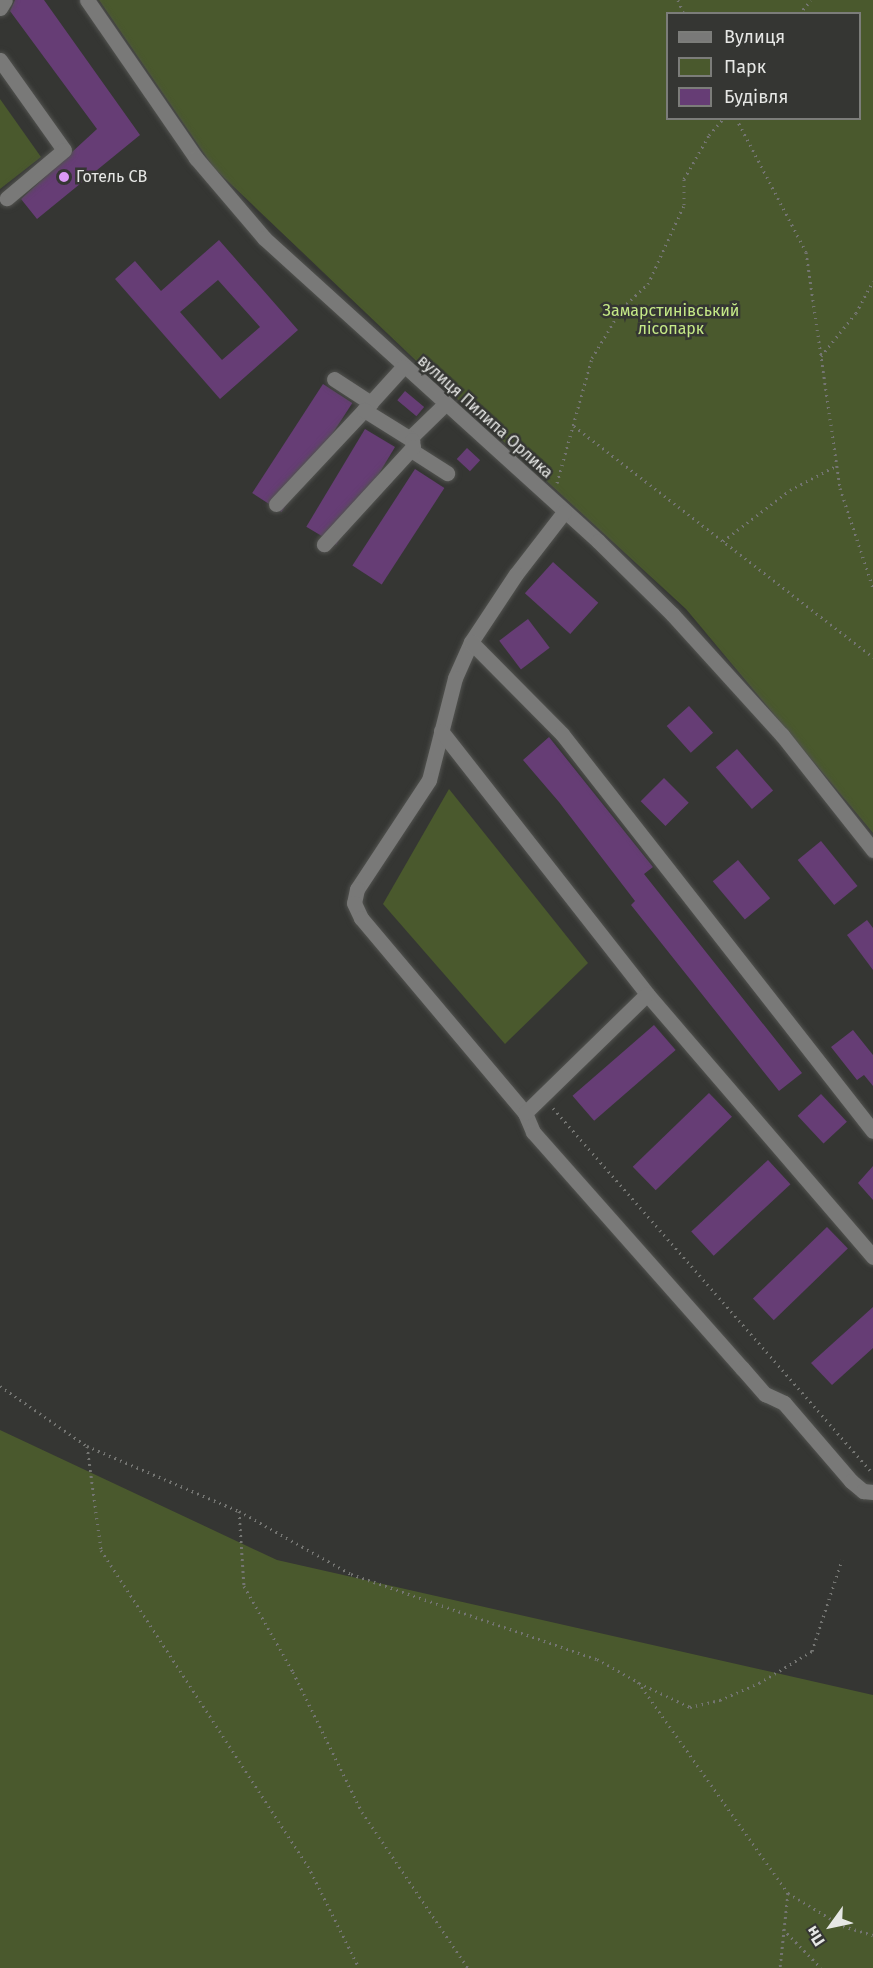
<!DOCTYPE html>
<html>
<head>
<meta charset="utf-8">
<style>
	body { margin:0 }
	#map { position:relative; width:873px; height:1968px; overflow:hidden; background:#353633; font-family:"Fira Sans",sans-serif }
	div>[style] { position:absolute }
	.green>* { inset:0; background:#4a592d }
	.building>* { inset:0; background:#663d75; transform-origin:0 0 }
	.path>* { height:3px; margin-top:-1.5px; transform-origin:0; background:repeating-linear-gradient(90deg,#747572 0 1.5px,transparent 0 6px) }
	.roads { filter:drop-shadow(0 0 2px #51524f) drop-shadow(0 0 2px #51524f) }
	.minor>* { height:15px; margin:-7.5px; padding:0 7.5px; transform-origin:7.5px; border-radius:7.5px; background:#797978 }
	.dots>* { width:16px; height:16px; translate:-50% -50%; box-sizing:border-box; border:3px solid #353633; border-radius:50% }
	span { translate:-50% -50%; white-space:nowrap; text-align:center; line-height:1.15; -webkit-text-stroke:5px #353633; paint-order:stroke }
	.poi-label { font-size:16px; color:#e6e7e5 }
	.left { translate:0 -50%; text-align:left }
	.park-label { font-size:16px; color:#c5e987 }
	.street-label { font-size:16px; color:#e6e7e5 }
	.legend { position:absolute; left:666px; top:12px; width:195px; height:108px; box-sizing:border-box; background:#353633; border:2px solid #7c7d7a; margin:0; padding:8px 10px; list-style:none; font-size:18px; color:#e6e7e5 }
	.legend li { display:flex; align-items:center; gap:12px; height:30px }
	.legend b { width:30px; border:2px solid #7c7d7a }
	.north { position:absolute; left:801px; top:1896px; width:60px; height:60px; -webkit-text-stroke:4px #353633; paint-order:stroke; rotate:237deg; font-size:16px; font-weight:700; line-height:24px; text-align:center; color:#e6e7e5 }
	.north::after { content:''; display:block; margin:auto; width:21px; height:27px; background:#e6e7e5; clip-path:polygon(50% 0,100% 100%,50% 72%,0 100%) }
</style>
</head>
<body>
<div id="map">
	<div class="green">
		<i style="clip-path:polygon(evenodd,99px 0,873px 0,873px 833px,686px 609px,432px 376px,214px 168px,99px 0,668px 14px,860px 14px,860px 118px,668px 118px,668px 14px)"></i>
		<i style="clip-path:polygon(0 99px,41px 157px,0 189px)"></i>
		<i style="clip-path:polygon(449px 789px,588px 963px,505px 1044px,383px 904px)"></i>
		<i style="clip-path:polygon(0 1430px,277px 1560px,873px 1695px,873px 1968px,0 1968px)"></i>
	</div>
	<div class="building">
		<i style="clip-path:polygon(15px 0,44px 0,140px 135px,37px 219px,21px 199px,97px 129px,10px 11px)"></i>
		<i style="clip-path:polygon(evenodd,219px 240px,298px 330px,220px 399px,115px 279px,135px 261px,161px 291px,219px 240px,218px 280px,260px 327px,222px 360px,180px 312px,218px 280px)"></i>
		<i style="left:323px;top:384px;width:35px;height:130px;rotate:33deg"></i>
		<i style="left:405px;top:391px;width:25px;height:12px;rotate:40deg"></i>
		<i style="left:365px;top:429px;width:35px;height:114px;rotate:31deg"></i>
		<i style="left:467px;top:448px;width:18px;height:15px;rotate:43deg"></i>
		<i style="left:415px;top:469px;width:35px;height:115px;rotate:33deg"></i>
		<i style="left:553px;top:562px;width:61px;height:42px;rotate:42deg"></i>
		<i style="left:528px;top:619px;width:36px;height:36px;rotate:53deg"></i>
		<i style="left:689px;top:706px;width:36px;height:30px;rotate:48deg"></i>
		<i style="clip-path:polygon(549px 737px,653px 867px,644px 874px,802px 1073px,779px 1091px,631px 905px,635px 901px,559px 802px,523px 760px)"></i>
		<i style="left:737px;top:749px;width:55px;height:28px;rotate:49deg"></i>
		<i style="left:664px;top:778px;width:35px;height:33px;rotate:45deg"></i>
		<i style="left:821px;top:841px;width:58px;height:30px;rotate:51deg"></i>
		<i style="left:738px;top:860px;width:50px;height:33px;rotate:50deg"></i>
		<i style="clip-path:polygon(867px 920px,873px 928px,873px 970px,847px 935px)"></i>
		<i style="left:654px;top:1025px;width:33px;height:108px;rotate:49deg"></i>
		<i style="clip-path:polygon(853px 1030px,873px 1055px,873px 1086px,864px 1075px,857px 1080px,831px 1047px)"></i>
		<i style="left:709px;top:1093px;width:33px;height:106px;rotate:46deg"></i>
		<i style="left:821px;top:1094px;width:38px;height:32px;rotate:47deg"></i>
		<i style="left:768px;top:1160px;width:33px;height:105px;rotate:47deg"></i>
		<i style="clip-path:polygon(873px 1166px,873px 1200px,858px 1183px)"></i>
		<i style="left:827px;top:1227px;width:30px;height:103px;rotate:46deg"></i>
		<i style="clip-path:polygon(873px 1307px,873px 1348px,832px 1385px,811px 1363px)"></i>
	</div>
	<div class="path">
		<i style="left:678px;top:0;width:15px;rotate:67deg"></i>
		<i style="left:799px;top:14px;width:18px;rotate:-49deg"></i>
		<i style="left:736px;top:118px;width:151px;rotate:62.4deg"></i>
		<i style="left:806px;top:252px;width:238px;rotate:81.8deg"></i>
		<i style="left:840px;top:488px;width:105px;rotate:71.7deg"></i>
		<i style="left:821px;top:356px;width:55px;rotate:-50.9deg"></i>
		<i style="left:856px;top:313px;width:36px;rotate:-62deg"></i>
		<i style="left:574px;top:426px;width:378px;rotate:37.7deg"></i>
		<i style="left:557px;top:483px;width:130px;rotate:-74.4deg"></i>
		<i style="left:592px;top:358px;width:58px;rotate:-59deg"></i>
		<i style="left:622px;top:308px;width:35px;rotate:-43deg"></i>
		<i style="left:648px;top:284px;width:87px;rotate:-65.5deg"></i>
		<i style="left:684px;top:205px;width:26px;rotate:-90deg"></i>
		<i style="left:684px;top:179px;width:51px;rotate:-60.4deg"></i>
		<i style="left:709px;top:135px;width:23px;rotate:-49deg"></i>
		<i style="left:723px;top:541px;width:84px;rotate:-37.3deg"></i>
		<i style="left:790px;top:490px;width:52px;rotate:-27.6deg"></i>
		<i style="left:553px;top:1108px;width:485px;rotate:48.8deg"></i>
		<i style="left:0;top:1386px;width:106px;rotate:34.6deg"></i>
		<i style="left:87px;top:1446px;width:165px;rotate:23.2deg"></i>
		<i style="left:239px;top:1511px;width:129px;rotate:29.4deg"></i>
		<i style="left:351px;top:1574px;width:260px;rotate:19.1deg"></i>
		<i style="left:597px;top:1659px;width:47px;rotate:29.3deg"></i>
		<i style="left:638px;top:1682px;width:259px;rotate:54.6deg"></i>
		<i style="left:788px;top:1893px;width:75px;rotate:96.1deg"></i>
		<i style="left:87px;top:1446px;width:105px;rotate:82.3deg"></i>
		<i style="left:101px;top:1550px;width:378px;rotate:56.8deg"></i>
		<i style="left:308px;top:1866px;width:114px;rotate:63.4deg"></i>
		<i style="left:239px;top:1511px;width:75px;rotate:86.2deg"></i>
		<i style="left:244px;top:1586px;width:99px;rotate:60.3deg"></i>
		<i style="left:293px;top:1672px;width:156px;rotate:63.8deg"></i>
		<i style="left:362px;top:1812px;width:189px;rotate:55.8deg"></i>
		<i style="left:639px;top:1683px;width:56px;rotate:25.2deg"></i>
		<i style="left:690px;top:1707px;width:31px;rotate:-13deg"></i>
		<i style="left:720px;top:1700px;width:43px;rotate:-23.6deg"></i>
		<i style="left:759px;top:1683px;width:62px;rotate:-31.1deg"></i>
		<i style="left:812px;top:1651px;width:96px;rotate:-71.8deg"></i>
		<i style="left:788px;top:1893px;width:64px;rotate:31deg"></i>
		<i style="left:843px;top:1926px;width:31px;rotate:17deg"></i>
		<i style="left:783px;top:1929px;width:54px;rotate:45.7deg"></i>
	</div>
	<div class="roads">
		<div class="minor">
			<i style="left:87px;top:0;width:192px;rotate:55.4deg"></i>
			<i style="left:196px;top:158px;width:105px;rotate:49.6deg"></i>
			<i style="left:264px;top:238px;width:451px;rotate:42.2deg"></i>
			<i style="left:598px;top:541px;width:105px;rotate:44.6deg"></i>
			<i style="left:673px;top:615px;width:162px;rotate:47.8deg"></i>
			<i style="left:782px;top:735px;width:147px;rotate:51.6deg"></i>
			<i style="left:0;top:8px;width:9px;rotate:-58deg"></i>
			<i style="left:0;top:60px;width:110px;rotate:54.6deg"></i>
			<i style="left:64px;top:150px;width:75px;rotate:139.9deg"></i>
			<i style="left:334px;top:379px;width:44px;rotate:33deg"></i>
			<i style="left:364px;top:410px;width:58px;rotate:-47.8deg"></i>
			<i style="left:410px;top:438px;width:49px;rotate:-44.2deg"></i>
			<i style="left:411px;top:450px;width:43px;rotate:32.6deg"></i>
			<i style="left:276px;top:504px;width:129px;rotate:-46.9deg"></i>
			<i style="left:364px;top:410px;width:57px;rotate:32deg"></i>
			<i style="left:412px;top:440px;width:7px;rotate:82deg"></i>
			<i style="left:413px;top:447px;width:132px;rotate:132.5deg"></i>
			<i style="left:564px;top:512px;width:78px;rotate:127.7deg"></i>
			<i style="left:516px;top:574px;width:82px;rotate:123.5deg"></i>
			<i style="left:471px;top:642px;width:39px;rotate:114deg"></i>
			<i style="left:455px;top:678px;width:105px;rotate:104.3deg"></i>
			<i style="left:429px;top:780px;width:131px;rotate:123.4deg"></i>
			<i style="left:357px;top:889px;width:14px;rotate:102deg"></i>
			<i style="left:354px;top:903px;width:17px;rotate:65deg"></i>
			<i style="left:361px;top:918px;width:255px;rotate:49.9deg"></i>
			<i style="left:525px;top:1113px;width:21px;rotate:67deg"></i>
			<i style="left:533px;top:1132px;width:315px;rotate:48.5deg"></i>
			<i style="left:742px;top:1368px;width:35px;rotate:49deg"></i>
			<i style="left:765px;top:1394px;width:21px;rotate:25deg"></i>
			<i style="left:784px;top:1403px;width:103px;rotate:49.3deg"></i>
			<i style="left:851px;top:1481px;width:16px;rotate:40deg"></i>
			<i style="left:863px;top:1491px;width:10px;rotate:6deg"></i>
			<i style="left:471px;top:642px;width:129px;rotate:45.3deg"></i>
			<i style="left:562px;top:734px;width:504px;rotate:51.93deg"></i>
			<i style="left:441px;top:731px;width:334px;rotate:51.9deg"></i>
			<i style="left:647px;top:994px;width:347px;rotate:49.3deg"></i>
			<i style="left:525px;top:1113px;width:170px;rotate:-44.3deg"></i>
		</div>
	</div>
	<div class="dots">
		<i style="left:64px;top:177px;background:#db99f5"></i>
	</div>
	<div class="poi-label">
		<span class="left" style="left:76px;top:177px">Готель СВ</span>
	</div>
	<div class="park-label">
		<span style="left:671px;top:320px">Замарстинівський<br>лісопарк</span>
	</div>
	<div class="street-label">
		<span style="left:485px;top:417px;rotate:42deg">вулиця Пилипа Орлика</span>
	</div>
	<ul class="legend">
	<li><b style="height:8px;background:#797978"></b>Вулиця</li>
	<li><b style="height:16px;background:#4a592d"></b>Парк</li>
	<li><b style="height:16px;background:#663d75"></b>Будівля</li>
	</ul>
	<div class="north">Пн</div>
</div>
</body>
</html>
